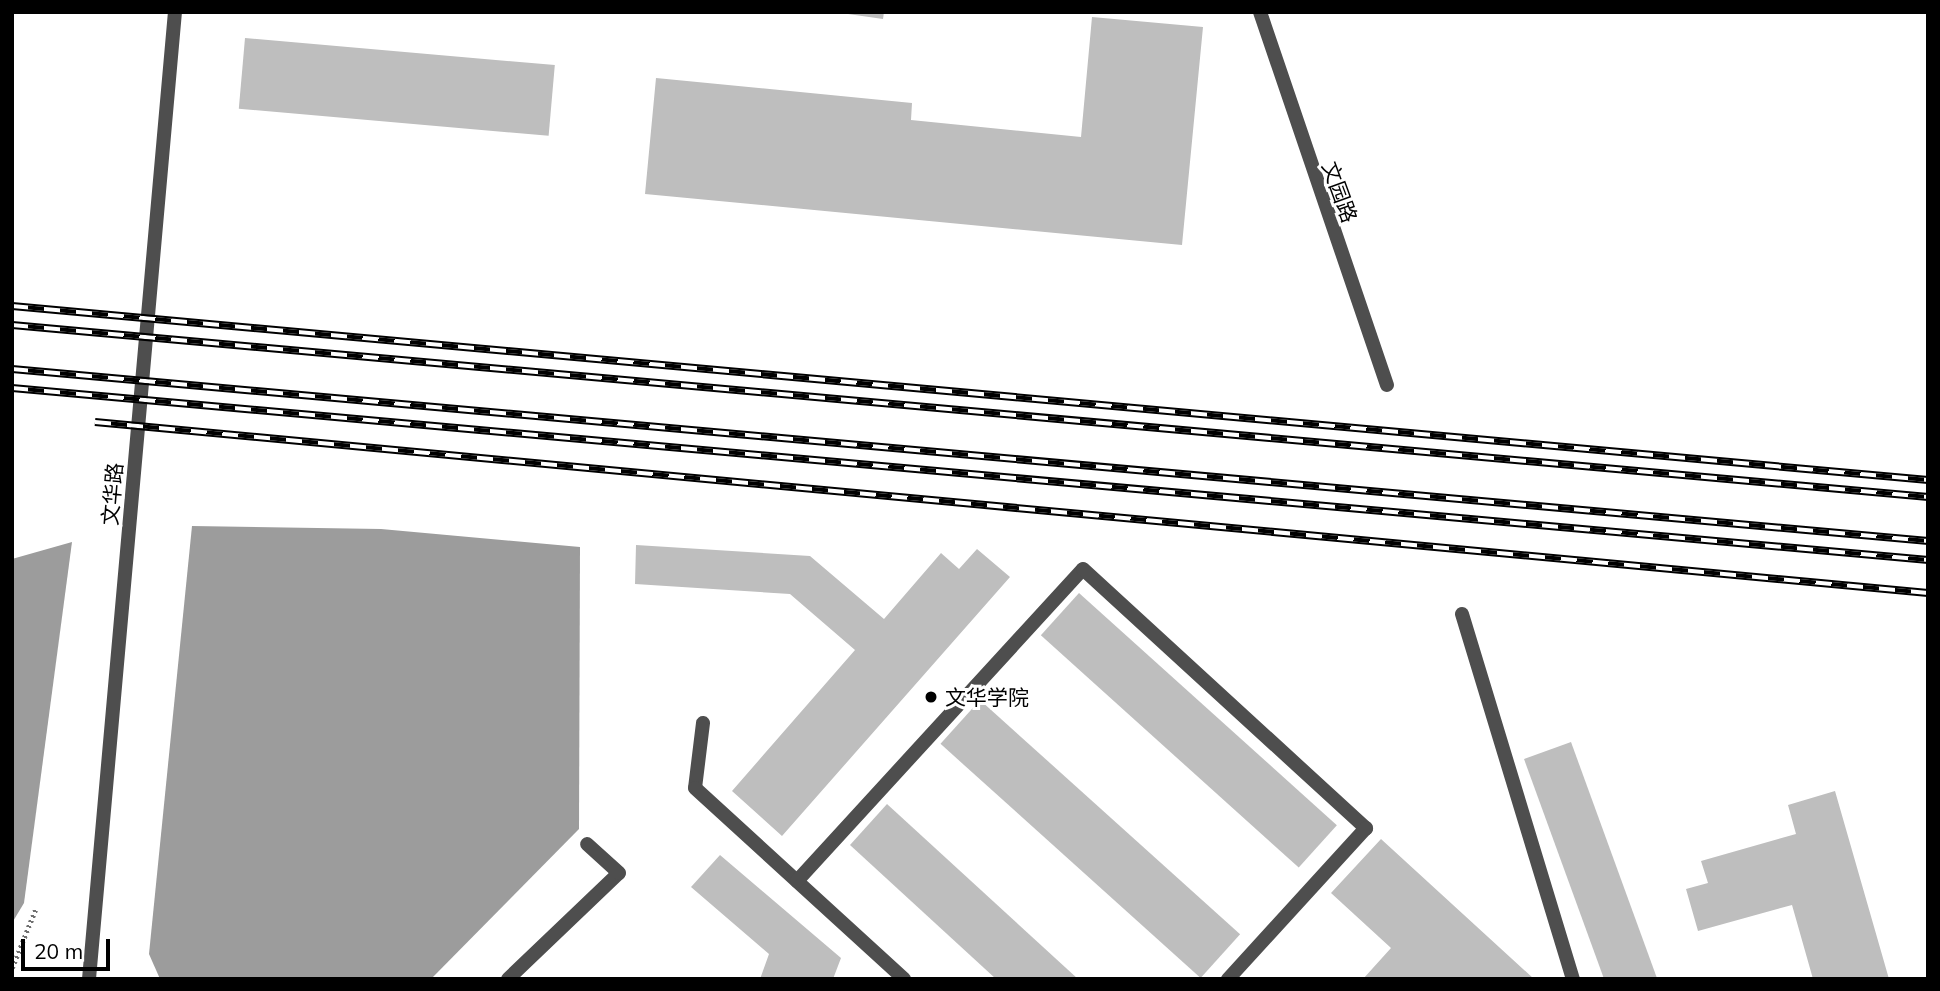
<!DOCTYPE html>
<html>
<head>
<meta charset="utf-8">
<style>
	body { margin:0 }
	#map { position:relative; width:1940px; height:991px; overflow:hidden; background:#fff; font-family:Mulish,"Noto Sans SC",sans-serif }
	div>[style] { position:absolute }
	.water>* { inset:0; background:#9c9c9c }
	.building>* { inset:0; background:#bebebe; transform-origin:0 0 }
	.path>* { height:4.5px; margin-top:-2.25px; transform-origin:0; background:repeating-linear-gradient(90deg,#707070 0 2px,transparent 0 5.5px) }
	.minor>* { height:14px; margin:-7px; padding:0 7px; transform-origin:7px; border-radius:7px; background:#4e4e4e }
	.rail>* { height:8px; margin-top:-4px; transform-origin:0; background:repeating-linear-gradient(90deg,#fff 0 16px,#000 0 32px); box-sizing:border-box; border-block:2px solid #000 }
	.dots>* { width:19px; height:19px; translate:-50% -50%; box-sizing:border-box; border:4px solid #fff; border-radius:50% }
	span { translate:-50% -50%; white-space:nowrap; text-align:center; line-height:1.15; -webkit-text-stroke:6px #fff; paint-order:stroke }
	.street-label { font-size:21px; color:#000 }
	.poi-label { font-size:21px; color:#000 }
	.left { translate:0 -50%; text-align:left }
	.frame { position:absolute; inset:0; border:14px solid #000; pointer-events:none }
	.scale { position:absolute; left:21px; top:939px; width:89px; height:32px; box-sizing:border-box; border:4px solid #000; border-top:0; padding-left:9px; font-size:21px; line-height:24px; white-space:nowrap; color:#000; -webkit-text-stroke:5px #fff; paint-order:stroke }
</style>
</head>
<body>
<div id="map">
	<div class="water">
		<i style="clip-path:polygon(192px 526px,381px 529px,580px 547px,579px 829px,431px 979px,160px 979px,149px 954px)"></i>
		<i style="clip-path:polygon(72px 542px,24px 903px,12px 923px,12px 559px)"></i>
	</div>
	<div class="building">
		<i style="clip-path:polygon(834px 12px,884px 12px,883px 19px)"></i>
		<i style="clip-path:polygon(1092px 17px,1203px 27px,1182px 245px,645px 194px,656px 78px,912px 103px,911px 120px,1081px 137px)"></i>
		<i style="left:245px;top:38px;width:311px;height:71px;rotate:5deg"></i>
		<i style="clip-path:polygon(636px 545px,810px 556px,884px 619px,941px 553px,959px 569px,977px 549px,1010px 577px,782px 836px,732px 791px,855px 650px,790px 594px,635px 584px)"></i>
		<i style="left:1079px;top:593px;width:347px;height:57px;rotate:42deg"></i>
		<i style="left:980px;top:700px;width:350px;height:59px;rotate:42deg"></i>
		<i style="left:1571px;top:742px;width:252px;height:50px;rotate:70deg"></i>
		<i style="clip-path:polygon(1835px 791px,1889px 979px,1813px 979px,1792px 905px,1698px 931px,1686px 889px,1708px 883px,1701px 861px,1796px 834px,1788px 805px)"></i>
		<i style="clip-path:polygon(887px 804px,1078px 979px,996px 979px,850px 845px)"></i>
		<i style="clip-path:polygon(1381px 839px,1534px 979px,1363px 979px,1391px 948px,1331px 893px)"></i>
		<i style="clip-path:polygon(720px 855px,841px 958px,833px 979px,760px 979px,769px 954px,691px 887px)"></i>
	</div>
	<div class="path">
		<i style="left:12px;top:968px;width:65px;rotate:-68.2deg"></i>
	</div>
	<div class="minor">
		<i style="left:1260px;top:12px;width:394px;rotate:71.2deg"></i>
		<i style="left:1462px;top:614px;width:382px;rotate:73.1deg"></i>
		<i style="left:703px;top:723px;width:65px;rotate:97deg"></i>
		<i style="left:695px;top:788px;width:283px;rotate:42.4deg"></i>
		<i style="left:797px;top:881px;width:423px;rotate:-47.5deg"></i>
		<i style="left:1083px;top:569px;width:384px;rotate:42.5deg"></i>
		<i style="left:1366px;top:828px;width:205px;rotate:132.4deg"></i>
		<i style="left:89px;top:979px;width:971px;rotate:-84.92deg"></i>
		<i style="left:508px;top:979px;width:153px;rotate:-43.7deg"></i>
		<i style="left:619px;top:873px;width:43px;rotate:-137.8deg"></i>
	</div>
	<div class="rail">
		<i style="left:12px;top:306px;width:1924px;rotate:5.19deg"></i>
		<i style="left:12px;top:325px;width:1924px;rotate:5.13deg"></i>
		<i style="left:12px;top:369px;width:1924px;rotate:5.13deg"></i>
		<i style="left:12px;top:388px;width:1924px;rotate:5.13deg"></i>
		<i style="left:95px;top:422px;width:1841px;rotate:5.33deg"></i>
	</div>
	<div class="dots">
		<i style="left:931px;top:697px;background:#000"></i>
	</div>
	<div class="street-label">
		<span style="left:1340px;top:192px;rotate:70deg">文园路</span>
		<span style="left:112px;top:494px;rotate:-85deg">文华路</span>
	</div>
	<div class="poi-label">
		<span class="left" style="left:945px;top:697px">文华学院</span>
	</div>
	<div class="frame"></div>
	<div class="scale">20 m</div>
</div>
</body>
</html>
